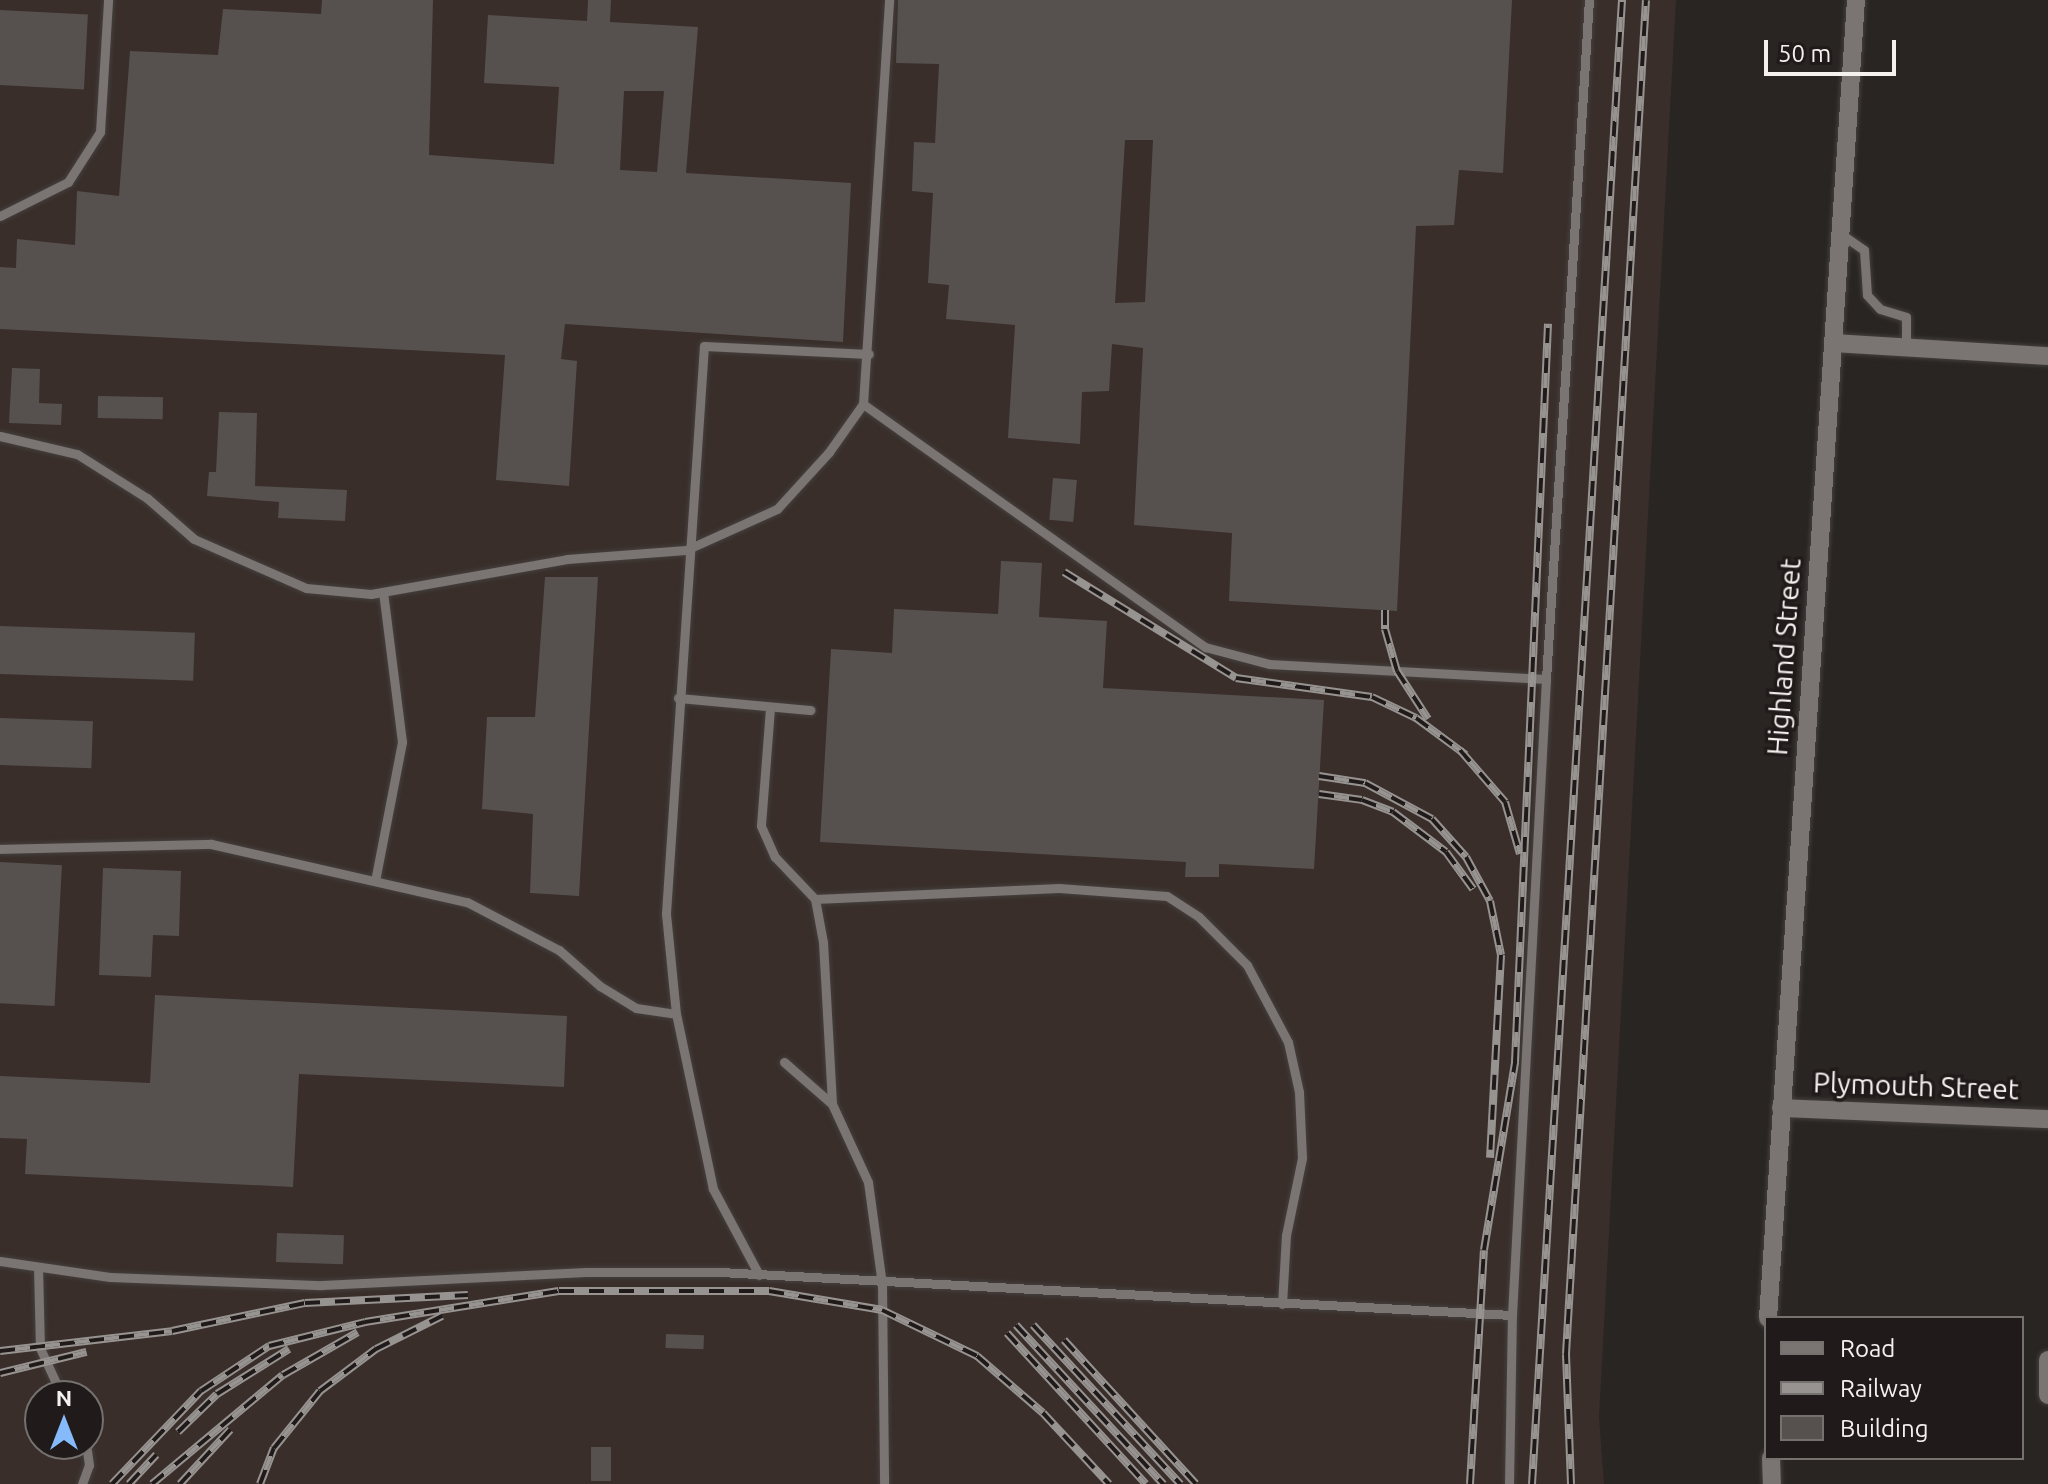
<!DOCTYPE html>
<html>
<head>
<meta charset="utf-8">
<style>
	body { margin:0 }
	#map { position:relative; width:2048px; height:1484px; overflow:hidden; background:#292523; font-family:Ubuntu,sans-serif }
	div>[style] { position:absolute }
	.built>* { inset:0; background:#392e2a }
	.building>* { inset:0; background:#56514f; transform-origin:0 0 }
	.roads { filter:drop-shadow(0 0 2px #44403e) drop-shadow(0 0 2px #44403e) }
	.service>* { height:9px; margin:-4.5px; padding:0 4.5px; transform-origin:4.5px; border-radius:4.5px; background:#7a7472 }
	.minor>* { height:18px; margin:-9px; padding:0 9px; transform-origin:9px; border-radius:9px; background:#7a7472 }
	.rail>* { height:8px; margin-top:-4px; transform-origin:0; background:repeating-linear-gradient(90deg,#201b1a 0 15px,#969391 0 30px); box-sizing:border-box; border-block:2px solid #969391 }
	span { translate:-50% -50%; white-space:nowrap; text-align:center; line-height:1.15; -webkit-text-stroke:7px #201b1a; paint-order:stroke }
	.street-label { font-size:28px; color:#f4f1ef }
	.legend { position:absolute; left:1764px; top:1316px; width:260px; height:144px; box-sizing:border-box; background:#201b1a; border:2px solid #75716f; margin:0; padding:10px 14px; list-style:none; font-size:24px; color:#f4f1ef }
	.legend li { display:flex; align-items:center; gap:16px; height:40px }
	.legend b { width:40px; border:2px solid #75716f }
	.north { position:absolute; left:24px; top:1380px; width:80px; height:80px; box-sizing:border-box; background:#201b1a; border:2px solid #75716f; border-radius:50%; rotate:0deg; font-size:22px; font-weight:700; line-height:32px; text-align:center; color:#f4f1ef }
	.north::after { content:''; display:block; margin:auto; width:28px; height:36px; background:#86bbfb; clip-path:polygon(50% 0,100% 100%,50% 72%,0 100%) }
	.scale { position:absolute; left:1764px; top:40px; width:132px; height:36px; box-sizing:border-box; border:4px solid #f4f1ef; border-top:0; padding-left:10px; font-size:24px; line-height:28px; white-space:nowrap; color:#f4f1ef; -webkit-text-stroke:6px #201b1a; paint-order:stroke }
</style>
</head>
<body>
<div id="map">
	<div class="built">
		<i style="clip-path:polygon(evenodd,0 0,1676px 0,1599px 1417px,1604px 1484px,0 1484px,0 0,40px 1396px,88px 1396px,88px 1444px,40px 1444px,40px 1396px)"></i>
	</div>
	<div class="building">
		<i style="clip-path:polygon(evenodd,322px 0,433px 0,429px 155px,554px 164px,559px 87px,484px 83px,488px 15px,587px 21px,588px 0,611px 0,610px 22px,698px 27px,686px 173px,851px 183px,843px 342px,565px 324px,561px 359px,577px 361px,569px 486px,496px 480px,505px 355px,0 329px,0 267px,16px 268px,17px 239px,75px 245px,77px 191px,119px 196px,130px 51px,218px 55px,223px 9px,321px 14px,322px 0,624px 91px,664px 91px,657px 172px,620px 170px,624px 91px)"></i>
		<i style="clip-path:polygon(evenodd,898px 0,1512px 0,1503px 173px,1459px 170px,1454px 225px,1416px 226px,1397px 611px,1229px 601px,1232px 533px,1134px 525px,1143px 348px,1112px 344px,1109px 391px,1082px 392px,1080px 444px,1008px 438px,1015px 325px,946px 319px,949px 285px,928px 283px,933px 193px,912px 191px,914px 142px,935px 143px,939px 64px,896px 63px,898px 0,1125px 140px,1153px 140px,1145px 302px,1115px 303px,1125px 140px)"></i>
		<i style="left:0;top:10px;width:88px;height:75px;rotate:3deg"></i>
		<i style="clip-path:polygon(12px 368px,40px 369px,39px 403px,62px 404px,61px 425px,9px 423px)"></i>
		<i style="left:98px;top:396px;width:65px;height:22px;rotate:1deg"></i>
		<i style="clip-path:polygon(219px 412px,257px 413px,255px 486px,347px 490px,345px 521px,278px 518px,279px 502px,207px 496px,209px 472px,216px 472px)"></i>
		<i style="left:1053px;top:478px;width:24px;height:42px;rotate:5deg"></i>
		<i style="clip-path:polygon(1001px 561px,1042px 563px,1039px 617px,1107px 621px,1103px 688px,1324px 700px,1314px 869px,1219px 864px,1219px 877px,1185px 877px,1186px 862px,820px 842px,831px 649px,892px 653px,894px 609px,998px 614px)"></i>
		<i style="clip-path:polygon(545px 577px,598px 577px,579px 896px,530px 893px,533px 814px,482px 809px,487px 717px,535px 717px)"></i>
		<i style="left:0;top:626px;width:195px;height:48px;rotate:2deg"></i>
		<i style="left:0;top:718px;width:93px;height:47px;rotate:2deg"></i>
		<i style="left:0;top:862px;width:62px;height:141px;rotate:3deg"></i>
		<i style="clip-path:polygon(103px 868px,181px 871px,179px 936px,153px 935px,151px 977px,99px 975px)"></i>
		<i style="clip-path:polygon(155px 995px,567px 1016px,564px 1087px,299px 1074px,293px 1187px,25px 1174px,27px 1139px,0 1138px,0 1076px,150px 1083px)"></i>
		<i style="left:277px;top:1233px;width:67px;height:29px;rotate:2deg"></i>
		<i style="left:666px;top:1334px;width:38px;height:14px;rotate:2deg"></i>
		<i style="left:591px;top:1447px;width:20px;height:34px"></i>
	</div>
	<div class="roads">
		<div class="service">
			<i style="left:0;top:216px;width:76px;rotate:-26.6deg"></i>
			<i style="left:68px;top:182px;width:59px;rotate:-57.4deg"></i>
			<i style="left:100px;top:132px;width:132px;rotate:-86.5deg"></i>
			<i style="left:1841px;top:234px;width:28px;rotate:35deg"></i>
			<i style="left:1864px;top:250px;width:45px;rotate:86.2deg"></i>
			<i style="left:1867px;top:295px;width:19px;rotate:47deg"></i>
			<i style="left:1880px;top:309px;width:27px;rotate:17deg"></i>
			<i style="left:1906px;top:317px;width:31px;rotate:90deg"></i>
			<i style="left:863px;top:404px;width:420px;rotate:35.4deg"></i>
			<i style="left:1205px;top:647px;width:66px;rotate:14.9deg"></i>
			<i style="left:1269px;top:664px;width:277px;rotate:3.1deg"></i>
			<i style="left:0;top:436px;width:79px;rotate:13.2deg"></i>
			<i style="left:77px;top:454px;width:83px;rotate:32.2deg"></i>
			<i style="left:147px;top:498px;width:62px;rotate:41.1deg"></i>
			<i style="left:194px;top:539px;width:122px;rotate:23.6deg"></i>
			<i style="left:306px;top:588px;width:65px;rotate:5.3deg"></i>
			<i style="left:371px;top:594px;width:199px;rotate:-10.1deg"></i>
			<i style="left:567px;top:559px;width:119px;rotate:-4.3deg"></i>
			<i style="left:686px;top:550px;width:100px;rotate:-24.3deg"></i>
			<i style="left:777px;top:509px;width:77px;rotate:-47.6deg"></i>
			<i style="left:829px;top:452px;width:59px;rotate:-54.7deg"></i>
			<i style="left:863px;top:404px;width:405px;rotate:-86.3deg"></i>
			<i style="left:678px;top:698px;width:133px;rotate:5.2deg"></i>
			<i style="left:770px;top:708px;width:118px;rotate:94.4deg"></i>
			<i style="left:761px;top:826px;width:34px;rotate:66deg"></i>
			<i style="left:775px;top:857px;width:58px;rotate:46.4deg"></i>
			<i style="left:815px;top:899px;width:44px;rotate:79.5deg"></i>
			<i style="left:823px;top:942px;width:162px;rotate:86.8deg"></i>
			<i style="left:0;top:849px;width:211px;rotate:-1.4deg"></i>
			<i style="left:211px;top:844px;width:262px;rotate:12.8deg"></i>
			<i style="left:467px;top:902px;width:104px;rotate:27.6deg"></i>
			<i style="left:559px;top:950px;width:55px;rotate:41.3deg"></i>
			<i style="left:600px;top:986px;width:42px;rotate:31.4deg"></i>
			<i style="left:636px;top:1008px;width:40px;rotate:8.5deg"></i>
			<i style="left:375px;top:881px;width:142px;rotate:-79deg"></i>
			<i style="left:402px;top:742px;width:151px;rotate:-97.2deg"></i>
			<i style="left:815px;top:899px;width:244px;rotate:-2.6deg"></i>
			<i style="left:1059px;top:888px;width:108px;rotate:4.2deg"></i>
			<i style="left:1167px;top:896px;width:38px;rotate:33deg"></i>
			<i style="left:1199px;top:917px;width:68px;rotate:45deg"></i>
			<i style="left:1247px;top:965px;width:87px;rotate:62deg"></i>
			<i style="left:1288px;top:1042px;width:51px;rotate:77.6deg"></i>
			<i style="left:1299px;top:1092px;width:66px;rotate:87.4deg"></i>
			<i style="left:1302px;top:1158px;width:79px;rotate:101.7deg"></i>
			<i style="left:1286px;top:1235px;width:69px;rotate:93.3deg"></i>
			<i style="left:784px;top:1062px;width:64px;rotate:41.2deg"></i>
			<i style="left:832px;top:1104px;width:86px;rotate:65.2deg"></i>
			<i style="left:868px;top:1182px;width:103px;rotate:82.2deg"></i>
			<i style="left:882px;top:1284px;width:200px;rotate:89.4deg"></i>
			<i style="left:0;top:1261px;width:111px;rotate:8.3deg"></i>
			<i style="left:110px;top:1277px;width:212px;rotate:2.2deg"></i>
			<i style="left:322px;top:1285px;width:264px;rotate:-2.8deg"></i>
			<i style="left:586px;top:1272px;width:134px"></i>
			<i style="left:720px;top:1272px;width:793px;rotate:3.11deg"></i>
			<i style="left:38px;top:1267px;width:81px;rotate:88.6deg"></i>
			<i style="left:40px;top:1348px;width:53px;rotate:65.4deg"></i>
			<i style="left:759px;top:1275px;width:98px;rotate:-118.1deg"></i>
			<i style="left:713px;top:1189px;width:179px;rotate:-101.9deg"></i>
			<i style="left:676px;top:1014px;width:101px;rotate:-95.7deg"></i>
			<i style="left:666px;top:913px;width:568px;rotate:-86.17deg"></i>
			<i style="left:704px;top:346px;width:165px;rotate:2.8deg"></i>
			<i style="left:82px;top:1484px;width:20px;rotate:-70deg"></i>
			<i style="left:89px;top:1465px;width:21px;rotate:-98deg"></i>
			<i style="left:1509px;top:1484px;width:169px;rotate:-89deg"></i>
			<i style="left:1512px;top:1315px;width:637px;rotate:-86.94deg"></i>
			<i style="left:1546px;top:679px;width:680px;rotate:-86.38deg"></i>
		</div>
		<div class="minor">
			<i style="left:1834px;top:343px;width:214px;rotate:3.5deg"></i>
			<i style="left:1781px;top:1108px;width:267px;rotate:2.4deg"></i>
			<i style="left:1768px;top:1318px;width:1321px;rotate:-86.18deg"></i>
			<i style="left:2048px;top:1360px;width:35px;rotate:90deg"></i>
			<i style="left:1771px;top:1458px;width:26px;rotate:88deg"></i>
		</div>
	</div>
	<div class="rail">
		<i style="left:1064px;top:572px;width:202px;rotate:31.6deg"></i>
		<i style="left:1236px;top:678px;width:137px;rotate:8deg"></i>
		<i style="left:1372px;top:697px;width:49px;rotate:25.5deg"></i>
		<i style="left:1416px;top:718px;width:62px;rotate:36.5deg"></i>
		<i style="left:1385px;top:610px;width:19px;rotate:90deg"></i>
		<i style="left:1385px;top:629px;width:44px;rotate:74.1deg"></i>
		<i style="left:1397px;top:671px;width:57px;rotate:57.1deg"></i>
		<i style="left:1460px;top:750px;width:69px;rotate:49.1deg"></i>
		<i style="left:1505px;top:802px;width:54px;rotate:73.9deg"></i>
		<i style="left:1319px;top:776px;width:47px;rotate:8.7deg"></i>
		<i style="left:1365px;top:783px;width:76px;rotate:28.2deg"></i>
		<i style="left:1432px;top:819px;width:51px;rotate:48.2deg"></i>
		<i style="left:1466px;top:857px;width:50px;rotate:61.4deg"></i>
		<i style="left:1490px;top:901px;width:55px;rotate:78.5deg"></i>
		<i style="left:1501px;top:955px;width:203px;rotate:93.1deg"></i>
		<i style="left:1319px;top:794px;width:43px;rotate:7.9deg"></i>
		<i style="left:1362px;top:800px;width:33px;rotate:21deg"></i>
		<i style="left:1393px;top:812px;width:66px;rotate:37deg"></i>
		<i style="left:1446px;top:852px;width:46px;rotate:53.9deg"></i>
		<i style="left:1016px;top:1325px;width:217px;rotate:47.2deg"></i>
		<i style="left:1033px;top:1325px;width:217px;rotate:47.2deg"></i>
		<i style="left:1007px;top:1333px;width:205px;rotate:47.4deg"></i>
		<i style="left:1064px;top:1340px;width:195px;rotate:47.5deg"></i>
		<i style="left:0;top:1351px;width:173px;rotate:-6.6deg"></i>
		<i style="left:172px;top:1331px;width:136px;rotate:-11.9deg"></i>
		<i style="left:305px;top:1303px;width:163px;rotate:-2.8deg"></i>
		<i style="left:0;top:1373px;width:89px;rotate:-13.7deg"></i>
		<i style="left:178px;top:1432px;width:54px;rotate:-44.3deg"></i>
		<i style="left:217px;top:1394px;width:85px;rotate:-32deg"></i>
		<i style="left:112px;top:1484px;width:129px;rotate:-46.3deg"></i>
		<i style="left:201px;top:1391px;width:82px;rotate:-33.5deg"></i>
		<i style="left:269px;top:1346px;width:99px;rotate:-14deg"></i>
		<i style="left:365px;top:1322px;width:196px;rotate:-9.1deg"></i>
		<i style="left:559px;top:1291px;width:210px"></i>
		<i style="left:769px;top:1291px;width:115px;rotate:9.5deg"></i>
		<i style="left:882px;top:1310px;width:106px;rotate:25.8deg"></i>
		<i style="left:977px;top:1356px;width:87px;rotate:40.8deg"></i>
		<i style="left:1043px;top:1413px;width:97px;rotate:47.1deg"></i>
		<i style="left:129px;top:1484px;width:40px;rotate:-47deg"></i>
		<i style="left:152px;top:1484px;width:170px;rotate:-39.8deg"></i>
		<i style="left:283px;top:1375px;width:86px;rotate:-29.8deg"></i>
		<i style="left:180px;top:1484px;width:74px;rotate:-47.2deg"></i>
		<i style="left:260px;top:1484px;width:39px;rotate:-69deg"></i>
		<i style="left:274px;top:1448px;width:73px;rotate:-51.1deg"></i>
		<i style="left:320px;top:1391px;width:70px;rotate:-36.9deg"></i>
		<i style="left:376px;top:1349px;width:74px;rotate:-26.6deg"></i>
		<i style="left:1470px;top:1484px;width:234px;rotate:-86.6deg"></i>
		<i style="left:1484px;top:1250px;width:191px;rotate:-80.6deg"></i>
		<i style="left:1515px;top:1062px;width:739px;rotate:-87.44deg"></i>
		<i style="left:1532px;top:1484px;width:1487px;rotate:-86.53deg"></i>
		<i style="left:1571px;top:1484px;width:130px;rotate:-92.2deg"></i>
		<i style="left:1566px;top:1354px;width:1356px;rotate:-86.62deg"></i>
	</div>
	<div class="street-label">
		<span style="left:1784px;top:657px;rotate:-86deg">Highland Street</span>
		<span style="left:1916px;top:1086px;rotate:2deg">Plymouth Street</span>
	</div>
	<ul class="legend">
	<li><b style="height:10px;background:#7a7472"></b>Road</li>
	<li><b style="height:10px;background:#969391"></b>Railway</li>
	<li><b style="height:22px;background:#56514f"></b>Building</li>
	</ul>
	<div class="north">N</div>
	<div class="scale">50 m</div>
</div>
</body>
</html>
